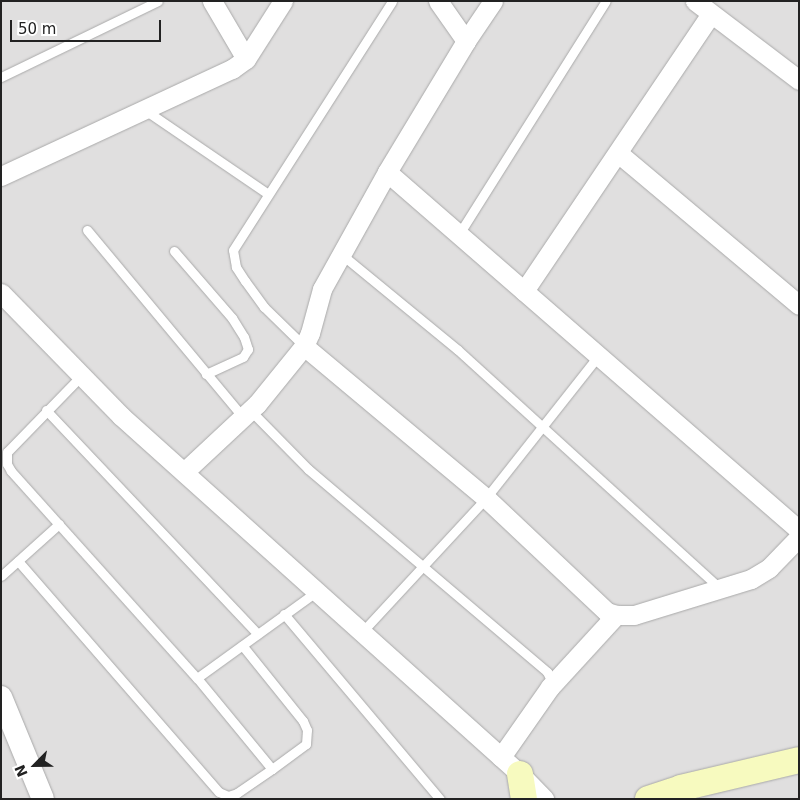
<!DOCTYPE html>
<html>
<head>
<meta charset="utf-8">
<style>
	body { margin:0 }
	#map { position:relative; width:800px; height:800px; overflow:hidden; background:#f2efe9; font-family:"DejaVu Sans",sans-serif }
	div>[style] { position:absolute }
	.residential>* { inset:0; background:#e0dfdf; transform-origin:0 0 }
	.roads { filter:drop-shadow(0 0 1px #a9a9a9) drop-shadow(0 0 1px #a9a9a9) }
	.service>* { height:9px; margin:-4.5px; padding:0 4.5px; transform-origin:4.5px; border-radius:4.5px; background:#fff }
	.minor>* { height:19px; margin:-9.5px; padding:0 9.5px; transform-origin:9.5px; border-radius:9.5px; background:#fff }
	.tertiary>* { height:22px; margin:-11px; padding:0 11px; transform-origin:11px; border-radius:11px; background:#fff }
	.secondary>* { height:26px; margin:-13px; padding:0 13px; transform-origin:13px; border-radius:13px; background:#f7fabf }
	span { translate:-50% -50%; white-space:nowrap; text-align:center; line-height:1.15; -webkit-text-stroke:4px #fff; paint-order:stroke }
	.frame { position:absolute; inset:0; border:2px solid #222; pointer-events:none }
	.north { position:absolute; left:10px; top:740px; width:50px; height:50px; -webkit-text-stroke:4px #fff; paint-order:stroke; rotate:247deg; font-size:14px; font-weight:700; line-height:20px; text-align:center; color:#222 }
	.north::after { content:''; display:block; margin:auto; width:18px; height:22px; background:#222; clip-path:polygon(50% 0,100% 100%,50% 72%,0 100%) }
	.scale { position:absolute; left:10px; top:20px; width:151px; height:22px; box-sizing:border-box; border:2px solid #222; border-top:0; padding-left:6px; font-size:15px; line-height:18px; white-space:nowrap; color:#222; -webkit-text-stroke:4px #fff; paint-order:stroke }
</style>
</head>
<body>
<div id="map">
	<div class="residential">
		<i style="left:1px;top:1px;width:798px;height:798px"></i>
	</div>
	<div class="roads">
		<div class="service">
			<i style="left:1px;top:77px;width:174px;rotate:-25.8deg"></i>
			<i style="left:145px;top:110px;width:149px;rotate:34.3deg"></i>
			<i style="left:87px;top:230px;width:244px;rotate:50.2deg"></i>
			<i style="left:459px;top:234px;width:275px;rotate:-57.8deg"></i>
			<i style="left:174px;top:251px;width:89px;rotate:49.1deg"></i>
			<i style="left:232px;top:318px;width:22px;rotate:58deg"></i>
			<i style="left:244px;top:337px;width:13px;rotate:72deg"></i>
			<i style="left:248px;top:349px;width:9px;rotate:122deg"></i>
			<i style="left:243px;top:357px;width:41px;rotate:155.3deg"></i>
			<i style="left:341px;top:254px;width:151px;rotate:39.4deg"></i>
			<i style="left:458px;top:350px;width:354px;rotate:42.3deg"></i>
			<i style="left:304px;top:346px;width:56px;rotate:-135.7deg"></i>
			<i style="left:264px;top:307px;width:32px;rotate:-126deg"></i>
			<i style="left:245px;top:281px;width:17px;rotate:-123deg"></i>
			<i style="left:236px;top:267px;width:17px;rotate:-100deg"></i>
			<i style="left:233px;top:250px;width:295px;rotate:-57.4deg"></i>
			<i style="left:81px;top:376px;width:106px;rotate:134.2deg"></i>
			<i style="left:7px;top:452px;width:12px;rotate:90deg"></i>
			<i style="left:7px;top:464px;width:8px;rotate:60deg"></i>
			<i style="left:11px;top:471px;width:278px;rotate:48.1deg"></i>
			<i style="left:197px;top:678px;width:118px;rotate:50.5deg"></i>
			<i style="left:272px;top:769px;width:42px;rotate:-36.3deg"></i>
			<i style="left:306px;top:744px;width:14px;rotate:-86deg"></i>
			<i style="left:307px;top:730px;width:10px;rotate:-114deg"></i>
			<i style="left:303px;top:721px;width:97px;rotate:-128.8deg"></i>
			<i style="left:46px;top:410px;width:308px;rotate:46.6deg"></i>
			<i style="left:250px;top:410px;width:83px;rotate:45.5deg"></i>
			<i style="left:308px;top:469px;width:314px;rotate:40.3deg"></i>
			<i style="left:547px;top:672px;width:11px;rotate:63deg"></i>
			<i style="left:552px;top:682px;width:2px;rotate:117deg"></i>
			<i style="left:18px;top:561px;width:306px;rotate:49deg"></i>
			<i style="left:219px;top:792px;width:10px;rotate:24deg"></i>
			<i style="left:228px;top:796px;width:9px;rotate:-18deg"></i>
			<i style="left:237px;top:793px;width:42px;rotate:-34.4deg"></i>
			<i style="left:1px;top:576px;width:78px;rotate:-41.9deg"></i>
			<i style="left:284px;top:614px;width:242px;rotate:49.9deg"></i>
			<i style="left:362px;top:632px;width:183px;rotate:-47.2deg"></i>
			<i style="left:486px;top:498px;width:182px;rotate:-51.7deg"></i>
			<i style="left:197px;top:678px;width:148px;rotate:-35.9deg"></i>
		</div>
		<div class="minor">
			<i style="left:212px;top:1px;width:67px;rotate:59.6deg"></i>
			<i style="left:438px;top:1px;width:49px;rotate:55deg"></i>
			<i style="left:695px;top:1px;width:131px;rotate:37.2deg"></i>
			<i style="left:618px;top:153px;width:236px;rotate:40deg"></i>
			<i style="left:387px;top:172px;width:546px;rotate:40.99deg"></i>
			<i style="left:1px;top:176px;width:255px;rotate:-24.9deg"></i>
			<i style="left:232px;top:69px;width:17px;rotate:-36deg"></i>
			<i style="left:246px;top:59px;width:69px;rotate:-57.5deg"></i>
			<i style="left:524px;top:291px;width:334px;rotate:-56deg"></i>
			<i style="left:1px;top:293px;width:172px;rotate:45.7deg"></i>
			<i style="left:121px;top:416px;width:536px;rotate:41.9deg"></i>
			<i style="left:520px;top:774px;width:35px;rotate:46deg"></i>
			<i style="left:304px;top:346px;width:237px;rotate:39.9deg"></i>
			<i style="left:486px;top:498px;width:166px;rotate:43.3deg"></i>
			<i style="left:607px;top:612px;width:9px;rotate:18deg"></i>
			<i style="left:616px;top:615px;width:18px"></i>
			<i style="left:634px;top:615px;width:122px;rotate:-17.1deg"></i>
			<i style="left:751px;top:579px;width:21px;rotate:-31deg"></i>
			<i style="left:769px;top:568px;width:43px;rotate:-45.9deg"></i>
			<i style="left:184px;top:472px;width:100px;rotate:-43deg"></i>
			<i style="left:257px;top:404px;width:75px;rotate:-51deg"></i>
			<i style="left:304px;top:346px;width:14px;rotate:-65deg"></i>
			<i style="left:310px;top:333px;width:46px;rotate:-74.7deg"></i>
			<i style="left:322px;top:289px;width:134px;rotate:-60.9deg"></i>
			<i style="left:387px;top:172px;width:153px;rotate:-58.9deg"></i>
			<i style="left:466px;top:41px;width:48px;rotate:-56deg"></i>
			<i style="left:501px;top:757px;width:85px;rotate:-55deg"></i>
			<i style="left:550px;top:687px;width:98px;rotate:-47.5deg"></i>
		</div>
		<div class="tertiary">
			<i style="left:1px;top:697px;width:110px;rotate:67.6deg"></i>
		</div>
		<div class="secondary">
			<i style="left:520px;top:774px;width:25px;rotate:81deg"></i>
			<i style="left:648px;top:799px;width:35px;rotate:-18deg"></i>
			<i style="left:681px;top:788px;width:121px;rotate:-13.3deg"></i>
		</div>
	</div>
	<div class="frame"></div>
	<div class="north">N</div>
	<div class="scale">50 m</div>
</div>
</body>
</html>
